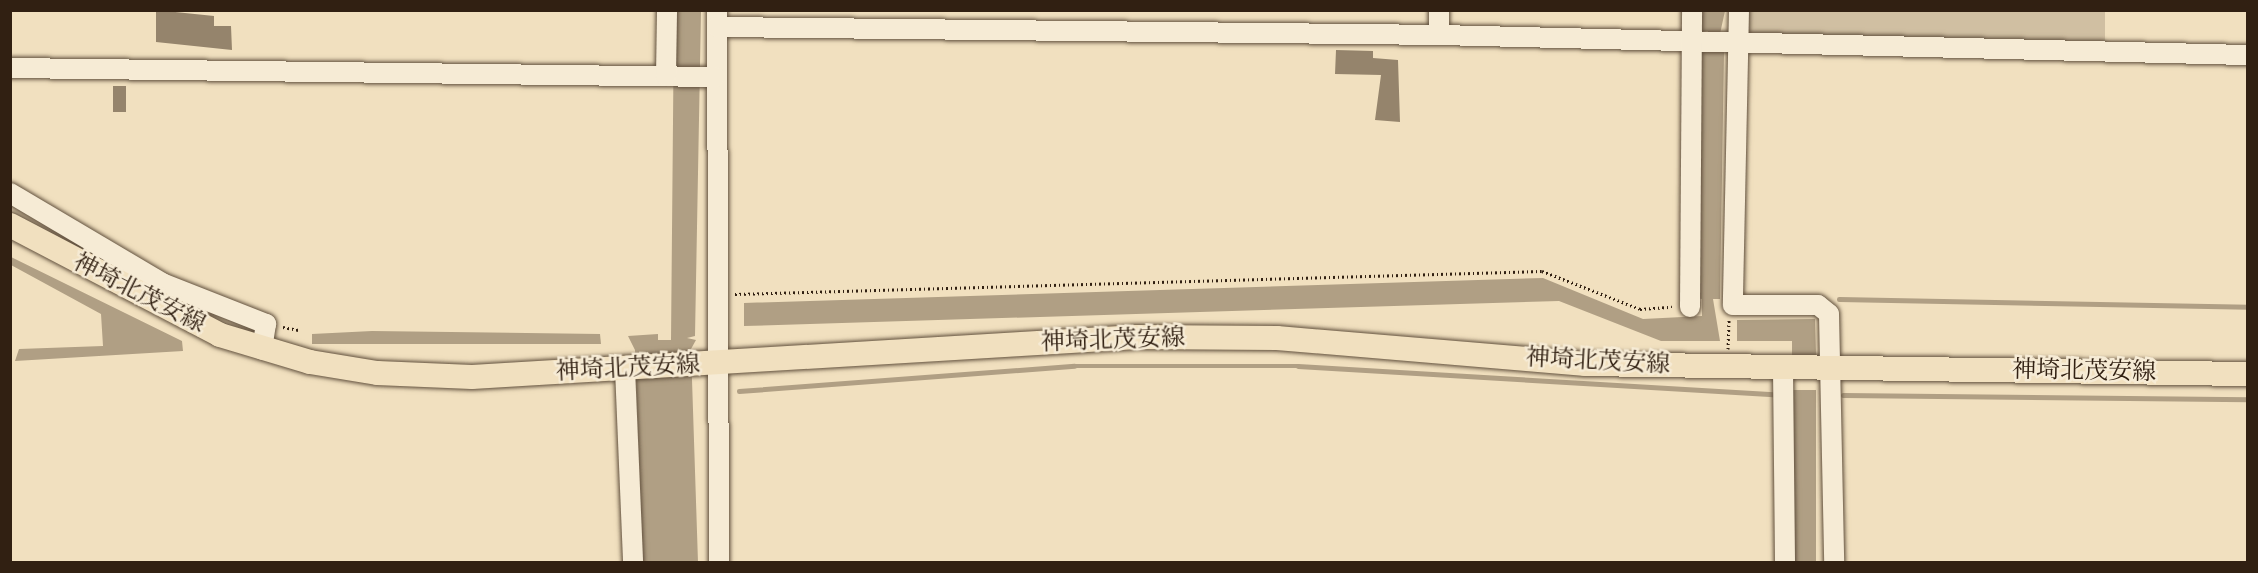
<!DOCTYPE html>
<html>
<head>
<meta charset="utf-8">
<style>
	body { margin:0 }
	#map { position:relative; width:2258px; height:573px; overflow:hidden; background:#f1e0bf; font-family:"IM FELL DW Pica","Noto Serif JP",serif }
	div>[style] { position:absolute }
	.green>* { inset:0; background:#d0bfa2 }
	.water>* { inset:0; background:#b09f84; transform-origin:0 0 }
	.stream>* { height:4.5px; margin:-2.25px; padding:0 2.25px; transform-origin:2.25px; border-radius:2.25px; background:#b09f84 }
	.building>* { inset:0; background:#95846c; transform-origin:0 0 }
	.path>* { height:3px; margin-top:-1.5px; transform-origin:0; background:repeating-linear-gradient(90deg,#312012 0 1.5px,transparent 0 4.5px) }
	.roads { filter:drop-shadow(0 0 2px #61503d) drop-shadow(0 0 2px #61503d) }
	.minor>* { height:20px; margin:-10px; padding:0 10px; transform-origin:10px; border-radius:10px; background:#f6ebd5 }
	.major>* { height:24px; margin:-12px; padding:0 12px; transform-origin:12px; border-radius:12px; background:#f1e0bf }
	span { translate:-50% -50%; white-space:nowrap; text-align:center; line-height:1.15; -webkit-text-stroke:5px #f6ebd5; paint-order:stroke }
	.street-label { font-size:24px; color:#312012 }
	.frame { position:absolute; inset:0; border:12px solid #312012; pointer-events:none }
</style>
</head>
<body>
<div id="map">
	<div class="green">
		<i style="clip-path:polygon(1748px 11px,2105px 11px,2105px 43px,1748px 35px)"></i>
	</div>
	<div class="water">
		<i style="clip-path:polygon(674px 11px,701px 11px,695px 336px,687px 338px,696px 340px,691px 349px,698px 562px,643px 562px,635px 350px,628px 336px,658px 334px,658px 340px,671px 340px)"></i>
		<i style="clip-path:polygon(1700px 11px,1725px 11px,1716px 52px,1724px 52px,1720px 299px,1713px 299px,1720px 341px,1661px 341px,1559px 301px,744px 326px,744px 303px,1543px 278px,1643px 319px,1702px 316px,1702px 299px,1695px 298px,1699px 52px,1707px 52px,1708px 31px,1699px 31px)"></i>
		<i style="clip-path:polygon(11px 257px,182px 341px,183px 351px,15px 361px,19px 349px,103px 346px,101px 314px,11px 265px)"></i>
		<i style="clip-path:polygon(1815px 319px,1816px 355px,1792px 355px,1792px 341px,1737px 341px,1737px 320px)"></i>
		<i style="clip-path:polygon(372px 331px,600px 334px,601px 344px,312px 344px,312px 334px)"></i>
		<i style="left:1792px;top:390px;width:24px;height:172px"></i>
	</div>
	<div class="stream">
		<i style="left:1839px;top:299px;width:409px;rotate:1.1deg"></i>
		<i style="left:739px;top:391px;width:336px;rotate:-4.3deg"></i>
		<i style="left:1074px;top:366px;width:224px"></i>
		<i style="left:1298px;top:366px;width:476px;rotate:3.4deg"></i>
		<i style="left:1843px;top:395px;width:405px;rotate:0.6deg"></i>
	</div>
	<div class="building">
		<i style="clip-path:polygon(156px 10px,214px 16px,214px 26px,231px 26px,232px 50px,156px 42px)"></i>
		<i style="clip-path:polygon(1336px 50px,1373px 51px,1373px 58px,1398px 60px,1400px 122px,1375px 120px,1381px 75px,1335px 74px)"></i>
		<i style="left:113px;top:86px;width:13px;height:26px"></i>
	</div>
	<div class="path">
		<i style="left:735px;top:294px;width:807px;rotate:-1.63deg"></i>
		<i style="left:1542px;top:271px;width:105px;rotate:21.2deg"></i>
		<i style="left:1640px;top:309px;width:32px;rotate:-4deg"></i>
		<i style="left:283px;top:327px;width:16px;rotate:11deg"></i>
		<i style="left:1728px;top:349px;width:30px;rotate:-88deg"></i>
	</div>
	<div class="roads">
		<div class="minor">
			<i style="left:717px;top:10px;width:552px;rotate:89.79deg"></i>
			<i style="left:1739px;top:10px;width:295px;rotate:91.2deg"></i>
			<i style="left:1733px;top:305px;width:85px"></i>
			<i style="left:1818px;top:305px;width:14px;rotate:39deg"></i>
			<i style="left:1829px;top:314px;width:248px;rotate:88.8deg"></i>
			<i style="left:717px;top:27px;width:722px;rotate:0.63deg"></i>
			<i style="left:1439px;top:35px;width:809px;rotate:1.42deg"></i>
			<i style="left:1439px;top:35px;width:25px;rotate:-90deg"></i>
			<i style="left:10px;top:68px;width:705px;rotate:0.73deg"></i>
			<i style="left:666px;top:76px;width:66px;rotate:-89.1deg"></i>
			<i style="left:10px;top:193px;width:177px;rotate:30.6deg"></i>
			<i style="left:162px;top:283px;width:112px;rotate:21.5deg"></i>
			<i style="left:266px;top:324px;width:26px;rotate:99deg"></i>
			<i style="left:1690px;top:307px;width:297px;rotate:-89.6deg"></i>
			<i style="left:625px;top:369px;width:193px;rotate:87.6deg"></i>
			<i style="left:1783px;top:369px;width:193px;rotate:89.4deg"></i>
		</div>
		<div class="major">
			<i style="left:10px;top:225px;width:237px;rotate:27.6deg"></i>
			<i style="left:220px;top:335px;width:94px;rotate:16.7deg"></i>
			<i style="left:310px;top:362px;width:68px;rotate:9.3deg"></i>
			<i style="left:377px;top:373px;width:95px;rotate:2.4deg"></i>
			<i style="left:472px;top:377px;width:666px;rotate:-3.44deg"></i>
			<i style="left:1137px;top:337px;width:140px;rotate:0.4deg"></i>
			<i style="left:1277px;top:338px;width:310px;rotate:4.8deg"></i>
			<i style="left:1586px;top:364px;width:662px;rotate:0.87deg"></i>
		</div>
	</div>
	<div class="street-label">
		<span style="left:139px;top:294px;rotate:27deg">神埼北茂安線</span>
		<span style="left:1113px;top:341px;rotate:-2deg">神埼北茂安線</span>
		<span style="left:1598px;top:362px;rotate:3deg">神埼北茂安線</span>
		<span style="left:628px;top:369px;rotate:-3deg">神埼北茂安線</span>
		<span style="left:2084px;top:372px;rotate:1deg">神埼北茂安線</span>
	</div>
	<div class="frame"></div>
</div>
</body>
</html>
